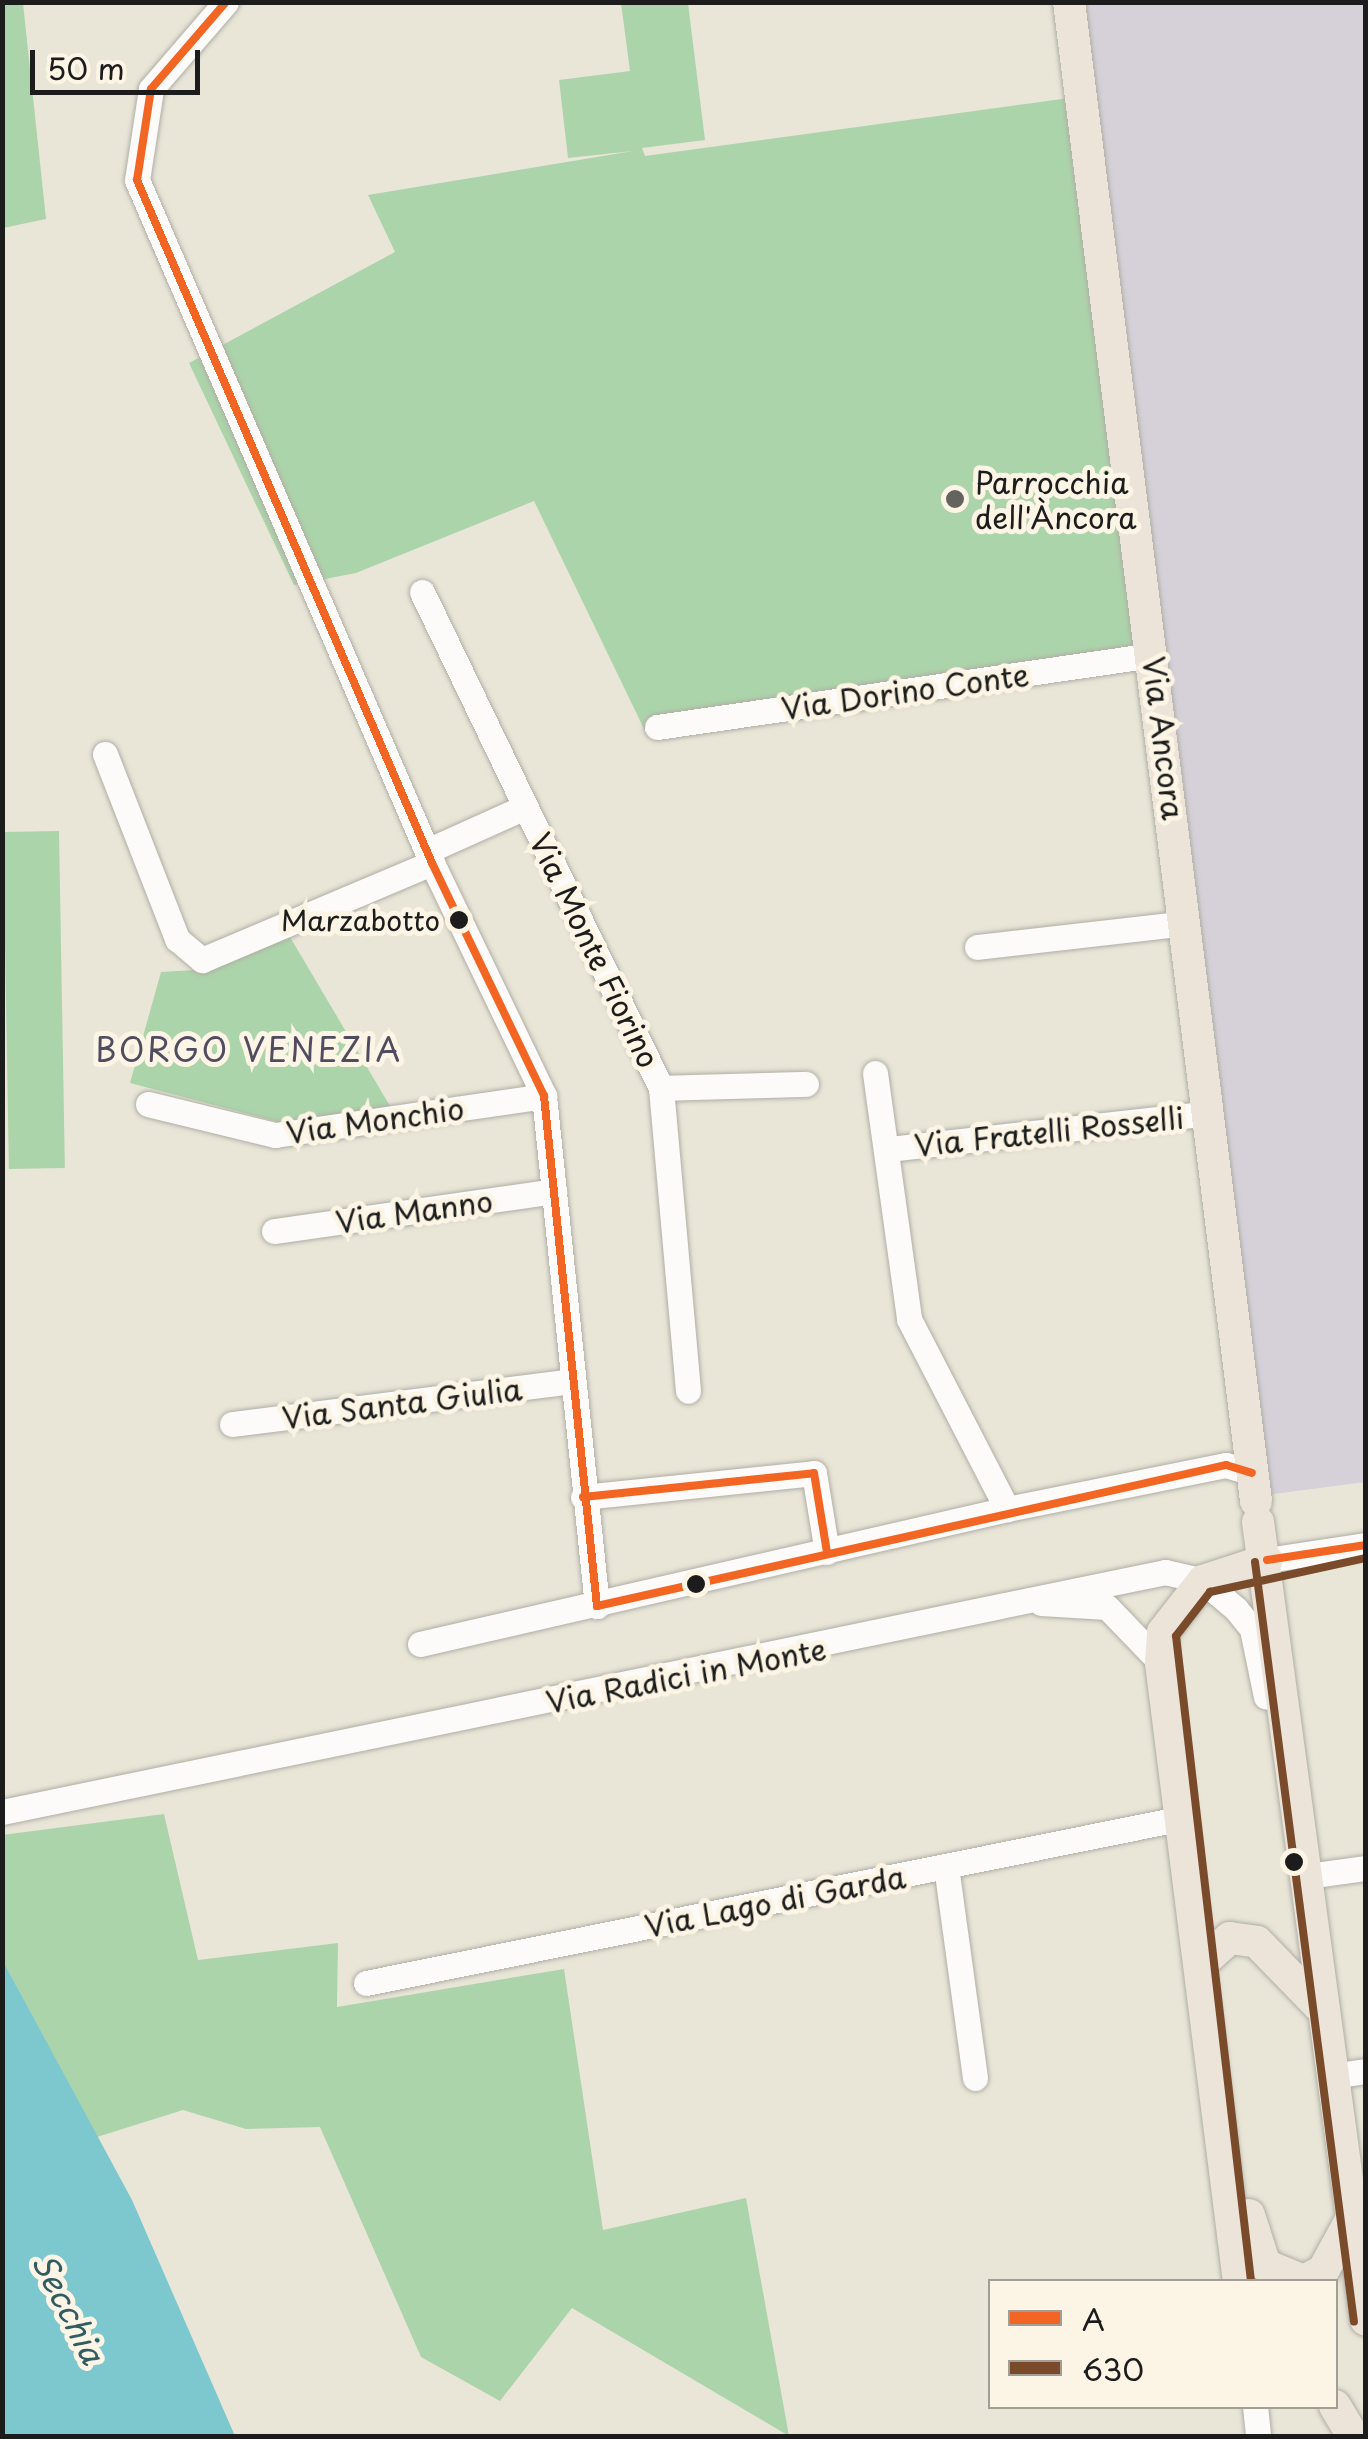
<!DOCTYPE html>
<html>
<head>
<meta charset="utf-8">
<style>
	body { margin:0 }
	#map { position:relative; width:1368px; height:2439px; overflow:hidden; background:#e9e6d8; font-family:"Playpen Sans",sans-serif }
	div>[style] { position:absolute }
	.industrial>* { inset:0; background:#d6d1d9 }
	.green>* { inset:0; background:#acd4aa; transform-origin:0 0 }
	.water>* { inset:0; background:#7dc8cf }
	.roads { filter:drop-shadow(0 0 2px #b0aea5) drop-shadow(0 0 2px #b0aea5) }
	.minor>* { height:25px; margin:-12.5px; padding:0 12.5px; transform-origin:12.5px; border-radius:12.5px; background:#fcfbf9 }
	.major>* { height:32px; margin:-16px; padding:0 16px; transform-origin:16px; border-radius:16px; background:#ece3d9 }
	.bus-1>* { height:8px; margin:-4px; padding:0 4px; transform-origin:4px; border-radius:4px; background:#f26522 }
	.bus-2>* { height:8px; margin:-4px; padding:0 4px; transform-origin:4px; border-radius:4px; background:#7a4b2a }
	.dots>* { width:28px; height:28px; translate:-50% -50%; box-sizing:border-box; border:5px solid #fcf5e5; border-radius:50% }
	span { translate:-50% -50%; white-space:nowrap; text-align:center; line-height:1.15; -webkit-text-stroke:10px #fcf5e5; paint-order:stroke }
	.bus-label { font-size:28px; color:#1c1c1c }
	.right { translate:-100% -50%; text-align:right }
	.poi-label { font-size:30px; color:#1c1c1c }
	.left { translate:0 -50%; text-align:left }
	.street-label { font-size:30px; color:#1c1c1c }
	.neighbourhood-label { font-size:32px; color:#504b5f; letter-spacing:2.5px }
	.water-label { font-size:32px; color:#305c62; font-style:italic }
	.frame { position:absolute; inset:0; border:5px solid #1c1c1c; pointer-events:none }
	.legend { position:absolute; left:988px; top:2279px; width:350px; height:130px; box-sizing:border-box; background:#fcf5e5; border:2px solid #a29e95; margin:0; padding:12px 18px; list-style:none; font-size:30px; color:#1c1c1c }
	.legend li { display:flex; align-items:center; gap:20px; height:50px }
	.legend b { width:50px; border:2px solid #a29e95 }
	.scale { position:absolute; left:30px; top:50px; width:170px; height:45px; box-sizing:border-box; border:5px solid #1c1c1c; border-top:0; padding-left:12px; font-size:30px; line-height:35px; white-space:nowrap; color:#1c1c1c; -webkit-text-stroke:8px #fcf5e5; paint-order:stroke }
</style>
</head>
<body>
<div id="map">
	<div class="industrial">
		<i style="clip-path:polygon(1071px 3px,1365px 3px,1365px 1482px,1266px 1495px)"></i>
	</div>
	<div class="green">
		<i style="clip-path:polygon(2px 3px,23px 3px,46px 219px,3px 228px)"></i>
		<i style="clip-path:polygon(621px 3px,688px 3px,705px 140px,642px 148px,645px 156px,1084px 96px,1157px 655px,646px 733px,534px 501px,356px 573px,294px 585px,189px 363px,395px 252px,368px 195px,633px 151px,568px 158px,559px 80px,630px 71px)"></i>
		<i style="left:59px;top:831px;width:337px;height:56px;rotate:89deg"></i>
		<i style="clip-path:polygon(290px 937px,390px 1106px,286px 1124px,130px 1083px,161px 972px,211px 969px)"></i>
		<i style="clip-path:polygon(164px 1814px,198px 1960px,338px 1943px,337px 2007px,564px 1969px,603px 2230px,746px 2198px,789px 2436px,572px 2308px,500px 2401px,421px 2357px,320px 2127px,246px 2129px,183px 2110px,97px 2137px,3px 1961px,2px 1835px)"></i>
	</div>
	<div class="water">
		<i style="clip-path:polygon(3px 1961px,132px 2200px,235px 2436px,3px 2436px)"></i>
	</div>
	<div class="roads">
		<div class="minor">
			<i style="left:226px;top:2px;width:115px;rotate:130.8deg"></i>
			<i style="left:151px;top:89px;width:92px;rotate:98.7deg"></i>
			<i style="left:137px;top:180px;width:744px;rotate:66.64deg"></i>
			<i style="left:432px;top:863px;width:259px;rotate:64.3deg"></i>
			<i style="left:544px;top:1096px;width:513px;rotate:84.07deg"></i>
			<i style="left:422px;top:592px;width:551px;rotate:64.27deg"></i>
			<i style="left:661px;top:1088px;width:304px;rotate:84.9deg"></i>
			<i style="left:657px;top:727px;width:501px;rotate:-8.26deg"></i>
			<i style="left:105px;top:754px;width:199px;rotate:68.7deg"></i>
			<i style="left:177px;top:939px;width:33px;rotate:40deg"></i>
			<i style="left:202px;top:960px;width:250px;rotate:-22.9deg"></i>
			<i style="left:427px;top:851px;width:107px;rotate:-24.2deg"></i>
			<i style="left:977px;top:947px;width:211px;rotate:-6.5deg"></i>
			<i style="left:875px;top:1073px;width:248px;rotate:82.1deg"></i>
			<i style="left:909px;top:1319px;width:214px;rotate:62.7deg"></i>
			<i style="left:661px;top:1088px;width:145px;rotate:-1.6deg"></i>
			<i style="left:148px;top:1104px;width:131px;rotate:13.7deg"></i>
			<i style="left:275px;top:1135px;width:272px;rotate:-8.2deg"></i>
			<i style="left:889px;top:1149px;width:323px;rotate:-6.4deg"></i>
			<i style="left:274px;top:1231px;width:283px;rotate:-8.1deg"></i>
			<i style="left:232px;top:1424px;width:342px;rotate:-7.2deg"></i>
			<i style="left:583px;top:1497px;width:232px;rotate:-5.9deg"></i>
			<i style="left:814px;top:1473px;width:80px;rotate:80.7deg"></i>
			<i style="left:1267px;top:1560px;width:100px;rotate:-8.6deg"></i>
			<i style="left:1041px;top:1603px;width:66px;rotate:3.5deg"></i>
			<i style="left:1107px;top:1607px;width:78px;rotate:46deg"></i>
			<i style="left:420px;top:1644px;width:602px;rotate:-12.95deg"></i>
			<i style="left:1007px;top:1509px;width:223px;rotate:-11.4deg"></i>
			<i style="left:1226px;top:1465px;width:27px;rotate:17deg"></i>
			<i style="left:2px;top:1812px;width:1188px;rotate:-11.66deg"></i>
			<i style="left:1165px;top:1572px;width:39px;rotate:13deg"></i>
			<i style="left:1203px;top:1581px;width:43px;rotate:40.3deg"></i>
			<i style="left:1236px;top:1609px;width:26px;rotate:51deg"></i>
			<i style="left:1252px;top:1629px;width:69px;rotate:78.4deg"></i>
			<i style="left:946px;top:1866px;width:214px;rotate:82.2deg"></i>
			<i style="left:1308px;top:1876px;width:59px;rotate:-7.9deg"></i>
			<i style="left:366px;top:1983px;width:833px;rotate:-11.42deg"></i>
			<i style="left:1331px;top:2076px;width:35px;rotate:-8deg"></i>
			<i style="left:1255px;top:2406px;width:30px;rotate:84deg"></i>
		</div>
		<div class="major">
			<i style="left:1069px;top:2px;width:1511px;rotate:82.89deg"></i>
			<i style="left:1258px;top:1522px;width:805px;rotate:82.29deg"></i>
			<i style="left:1203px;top:1962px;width:36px;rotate:-42deg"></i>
			<i style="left:1230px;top:1938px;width:27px;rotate:8deg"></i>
			<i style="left:1257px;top:1942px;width:96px;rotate:45.8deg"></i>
			<i style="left:1249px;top:2215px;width:52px;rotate:72.3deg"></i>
			<i style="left:1265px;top:2265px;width:42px;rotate:22.3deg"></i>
			<i style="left:1304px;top:2281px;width:21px;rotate:-28deg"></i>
			<i style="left:1323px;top:2271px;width:60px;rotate:-61.3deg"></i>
			<i style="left:1239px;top:2282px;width:624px;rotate:-97.18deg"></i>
			<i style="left:1161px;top:1663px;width:31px;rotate:-86deg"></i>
			<i style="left:1163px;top:1632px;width:65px;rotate:-51.9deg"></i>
			<i style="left:1203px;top:1581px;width:67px;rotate:-18.2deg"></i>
			<i style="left:1335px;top:2406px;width:35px;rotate:59deg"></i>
		</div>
	</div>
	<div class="bus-1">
		<i style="left:226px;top:2px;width:115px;rotate:130.8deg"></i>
		<i style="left:151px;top:89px;width:92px;rotate:98.7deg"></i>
		<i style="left:137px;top:180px;width:744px;rotate:66.64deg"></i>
		<i style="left:432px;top:863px;width:259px;rotate:64.3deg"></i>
		<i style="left:544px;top:1096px;width:513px;rotate:84.07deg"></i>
		<i style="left:597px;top:1606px;width:645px;rotate:-12.63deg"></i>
		<i style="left:1226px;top:1465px;width:27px;rotate:17deg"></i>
		<i style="left:583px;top:1497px;width:232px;rotate:-5.9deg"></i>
		<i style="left:814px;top:1473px;width:80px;rotate:80.7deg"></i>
		<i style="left:1267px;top:1560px;width:100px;rotate:-8.6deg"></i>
	</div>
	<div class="bus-2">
		<i style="left:1255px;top:1562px;width:766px;rotate:82.58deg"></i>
		<i style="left:1251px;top:2281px;width:649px;rotate:-96.63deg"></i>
		<i style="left:1176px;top:1636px;width:56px;rotate:-52.3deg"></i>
		<i style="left:1210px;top:1592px;width:160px;rotate:-12.3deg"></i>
	</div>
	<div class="dots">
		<i style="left:955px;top:499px;background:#64635e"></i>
		<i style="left:459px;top:920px;background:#1c1c1c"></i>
		<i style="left:696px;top:1584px;background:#1c1c1c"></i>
		<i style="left:1294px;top:1862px;background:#1c1c1c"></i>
	</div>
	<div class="bus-label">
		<span class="right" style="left:440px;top:920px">Marzabotto</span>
	</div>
	<div class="poi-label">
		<span class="left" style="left:975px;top:499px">Parrocchia<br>dell'Àncora</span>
	</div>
	<div class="street-label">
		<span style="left:905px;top:691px;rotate:-8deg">Via Dorino Conte</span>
		<span style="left:1164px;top:738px;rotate:83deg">Via Ancora</span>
		<span style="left:595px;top:950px;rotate:64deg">Via Monte Fiorino</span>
		<span style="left:375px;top:1120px;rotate:-8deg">Via Monchio</span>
		<span style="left:1049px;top:1131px;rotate:-6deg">Via Fratelli Rosselli</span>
		<span style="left:414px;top:1211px;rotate:-8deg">Via Manno</span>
		<span style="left:402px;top:1403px;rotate:-7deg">Via Santa Giulia</span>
		<span style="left:686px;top:1675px;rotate:-11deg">Via Radici in Monte</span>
		<span style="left:775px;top:1901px;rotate:-11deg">Via Lago di Garda</span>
	</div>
	<div class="neighbourhood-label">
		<span style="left:249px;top:1049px">BORGO VENEZIA</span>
	</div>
	<div class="water-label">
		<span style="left:69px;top:2308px;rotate:63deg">Secchia</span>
	</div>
	<div class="frame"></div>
	<ul class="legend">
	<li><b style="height:12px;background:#f26522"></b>A</li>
	<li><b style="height:12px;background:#7a4b2a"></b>630</li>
	</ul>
	<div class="scale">50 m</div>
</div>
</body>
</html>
